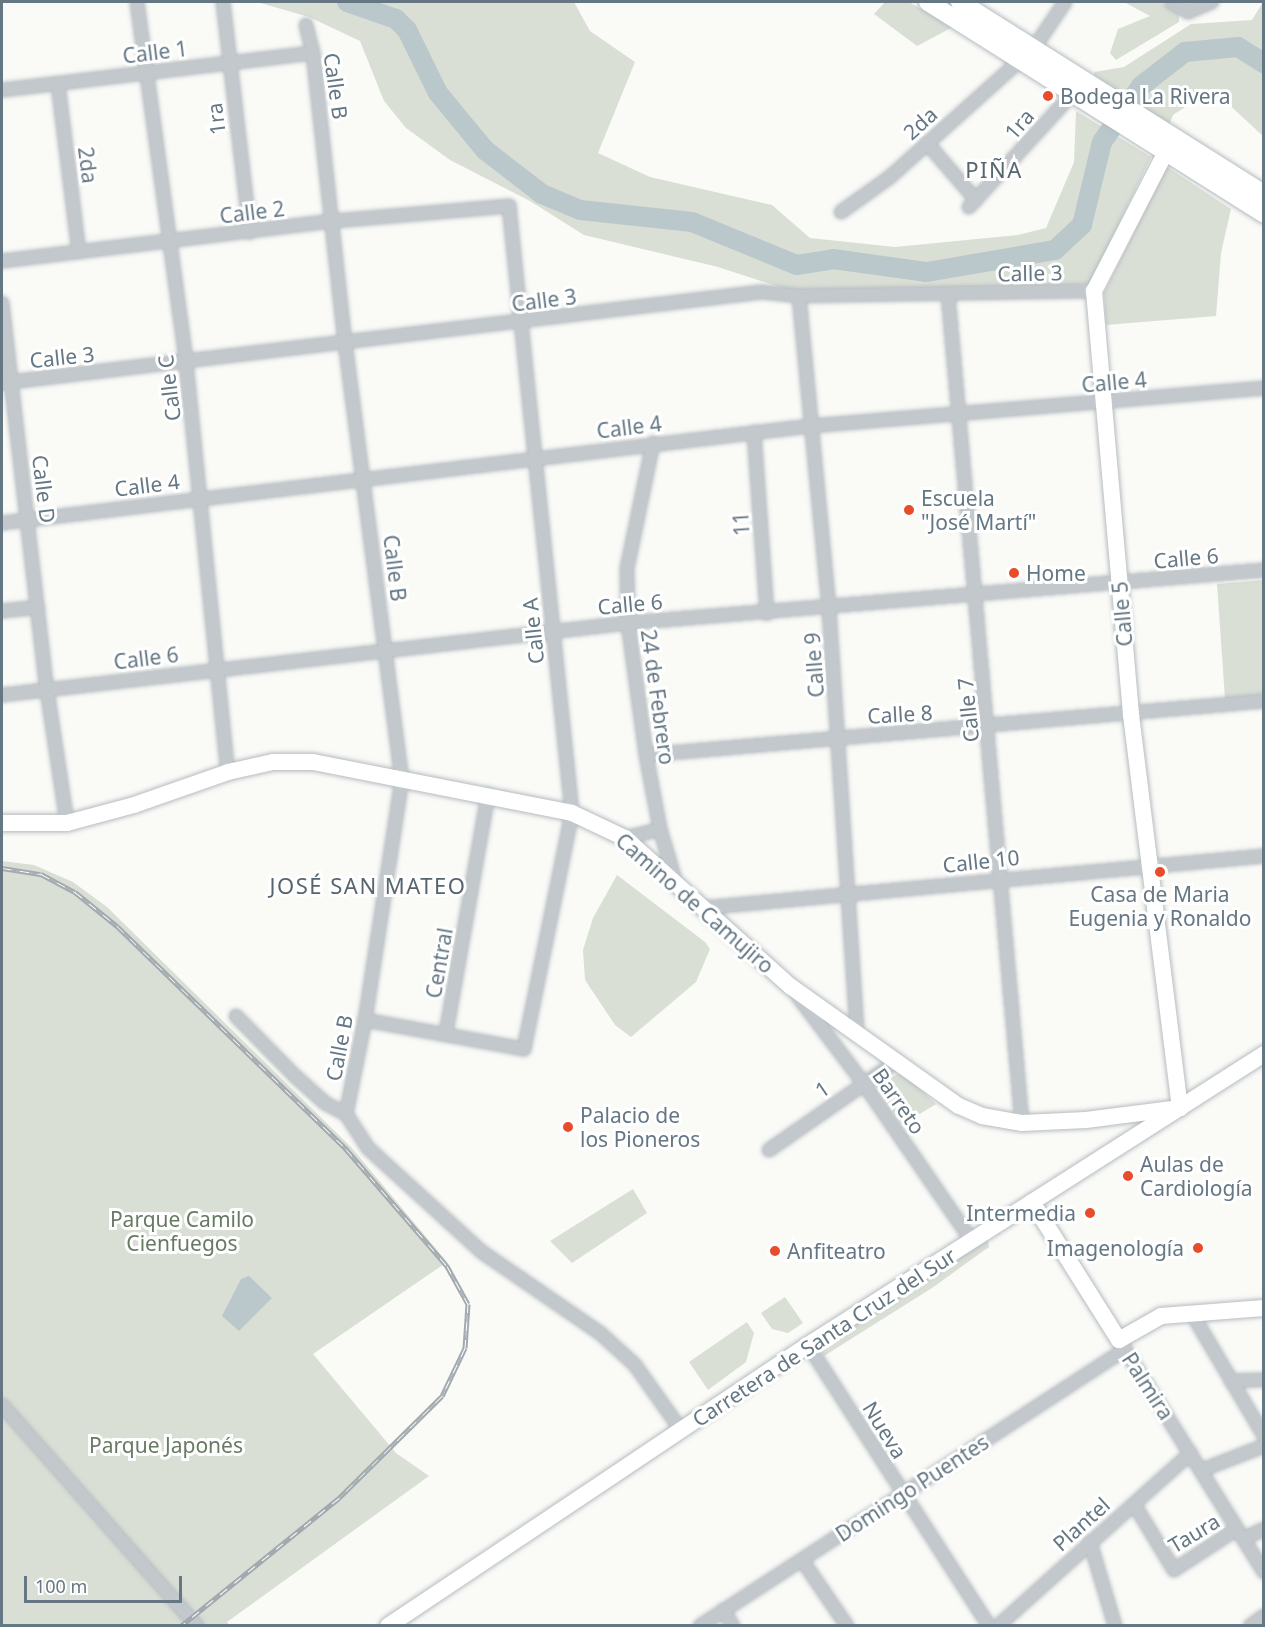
<!DOCTYPE html>
<html>
<head>
<meta charset="utf-8">
<style>
	body { margin:0 }
	#map { position:relative; width:1265px; height:1627px; overflow:hidden; background:#fafaf7; font-family:"Noto Sans",sans-serif }
	div>[style] { position:absolute }
	.green>* { inset:0; background:#dadfd6 }
	.water>* { inset:0; background:#bac8cb }
	.river>* { height:20px; margin:-10px; padding:0 10px; transform-origin:10px; border-radius:10px; background:#bac8cb }
	.roads { filter:drop-shadow(0 0 2px #b5bcc0) drop-shadow(0 0 2px #b5bcc0) }
	.street>* { height:12px; margin:-6px; padding:0 6px; transform-origin:6px; border-radius:6px; background:#c3c8cc }
	.secondary>* { height:16px; margin:-8px; padding:0 8px; transform-origin:8px; border-radius:8px; background:#fff }
	.primary>* { height:18px; margin:-9px; padding:0 9px; transform-origin:9px; border-radius:9px; background:#fff }
	.rail>* { height:5px; margin-top:-2.5px; transform-origin:0; background:repeating-linear-gradient(90deg,#fff 0 9px,#a2aab0 0 18px); box-sizing:border-box; border-block:2px solid #a2aab0 }
	.dots>* { width:16px; height:16px; translate:-50% -50%; box-sizing:border-box; border:3px solid #fff; border-radius:50% }
	span { translate:-50% -50%; white-space:nowrap; text-align:center; line-height:1.15; -webkit-text-stroke:6px #fff; paint-order:stroke }
	.street-label { font-size:21px; color:#647783 }
	.poi-label { font-size:21px; color:#647783 }
	.left { translate:0 -50%; text-align:left }
	.right { translate:-100% -50%; text-align:right }
	.park-label { font-size:21px; color:#687a63 }
	.neighbourhood-label { font-size:22px; color:#56656e; letter-spacing:1.5px }
	.frame { position:absolute; inset:0; border:3px solid #647783; pointer-events:none }
	.scale { position:absolute; left:24px; top:1576px; width:158px; height:27px; box-sizing:border-box; border:3px solid #647783; border-top:0; padding-left:8px; font-size:18px; line-height:21px; white-space:nowrap; color:#647783; -webkit-text-stroke:4px #fff; paint-order:stroke }
</style>
</head>
<body>
<div id="map">
	<div class="green">
		<i style="clip-path:polygon(257px 2px,574px 2px,590px 31px,635px 62px,598px 153px,650px 177px,772px 205px,810px 238px,895px 247px,1018px 235px,1046px 228px,1074px 162px,1076px 111px,1151px 157px,1090px 284px,949px 293px,789px 290px,718px 267px,584px 235px,530px 201px,450px 160px,406px 128px,384px 101px,360px 41px,309px 17px)"></i>
		<i style="clip-path:polygon(885px 2px,909px 2px,953px 27px,917px 46px,874px 14px)"></i>
		<i style="clip-path:polygon(1124px 2px,1160px 2px,1179px 14px,1179px 22px,1116px 60px,1110px 53px,1118px 29px,1150px 16px)"></i>
		<i style="clip-path:polygon(1263px 2px,1263px 136px,1224px 100px,1202px 96px,1173px 115px,1169px 125px,1094px 75px,1094px 72px,1124px 67px,1191px 24px,1252px 20px)"></i>
		<i style="clip-path:polygon(1167px 167px,1231px 209px,1221px 253px,1216px 316px,1106px 325px,1104px 293px)"></i>
		<i style="clip-path:polygon(1263px 580px,1263px 695px,1225px 699px,1217px 584px)"></i>
		<i style="clip-path:polygon(2px 861px,34px 865px,73px 882px,107px 907px,351px 1147px,447px 1262px,313px 1354px,396px 1453px,429px 1476px,227px 1622px,229px 1625px,2px 1626px)"></i>
		<i style="clip-path:polygon(617px 875px,705px 942px,710px 949px,696px 982px,631px 1037px,615px 1025px,585px 980px,583px 950px,593px 918px)"></i>
		<i style="clip-path:polygon(901px 1072px,936px 1104px,902px 1125px,876px 1087px)"></i>
		<i style="clip-path:polygon(633px 1189px,647px 1213px,572px 1263px,550px 1241px)"></i>
		<i style="clip-path:polygon(988px 1240px,989px 1247px,932px 1288px,824px 1356px,819px 1347px)"></i>
		<i style="clip-path:polygon(785px 1297px,803px 1323px,788px 1333px,772px 1329px,761px 1313px)"></i>
		<i style="clip-path:polygon(747px 1322px,754px 1333px,746px 1362px,708px 1390px,689px 1362px)"></i>
	</div>
	<div class="water">
		<i style="clip-path:polygon(249px 1276px,272px 1298px,239px 1331px,222px 1316px,241px 1279px)"></i>
	</div>
	<div class="river">
		<i style="left:347px;top:2px;width:52px;rotate:19.1deg"></i>
		<i style="left:396px;top:19px;width:16px;rotate:45deg"></i>
		<i style="left:407px;top:30px;width:70px;rotate:63.8deg"></i>
		<i style="left:438px;top:93px;width:74px;rotate:50.5deg"></i>
		<i style="left:485px;top:150px;width:72px;rotate:37.7deg"></i>
		<i style="left:542px;top:194px;width:41px;rotate:22.8deg"></i>
		<i style="left:580px;top:210px;width:113px;rotate:6.1deg"></i>
		<i style="left:692px;top:222px;width:113px;rotate:22.3deg"></i>
		<i style="left:797px;top:265px;width:36px;rotate:-9deg"></i>
		<i style="left:833px;top:259px;width:95px;rotate:7.9deg"></i>
		<i style="left:927px;top:272px;width:130px;rotate:-9.8deg"></i>
		<i style="left:1055px;top:250px;width:37px;rotate:-43deg"></i>
		<i style="left:1082px;top:225px;width:85px;rotate:-76.5deg"></i>
		<i style="left:1102px;top:142px;width:68px;rotate:-55.1deg"></i>
		<i style="left:1141px;top:86px;width:56px;rotate:-37.7deg"></i>
		<i style="left:1185px;top:52px;width:53px;rotate:-5.4deg"></i>
		<i style="left:1238px;top:47px;width:31px;rotate:32deg"></i>
	</div>
	<div class="roads">
		<div class="street">
			<i style="left:137px;top:2px;width:363px;rotate:82.2deg"></i>
			<i style="left:186px;top:362px;width:412px;rotate:84.2deg"></i>
			<i style="left:223px;top:2px;width:232px;rotate:83.3deg"></i>
			<i style="left:1171px;top:2px;width:20px;rotate:30deg"></i>
			<i style="left:1188px;top:12px;width:26px;rotate:-23deg"></i>
			<i style="left:306px;top:25px;width:29px;rotate:76deg"></i>
			<i style="left:313px;top:53px;width:291px;rotate:83.7deg"></i>
			<i style="left:345px;top:342px;width:441px;rotate:82.6deg"></i>
			<i style="left:402px;top:779px;width:244px;rotate:98.7deg"></i>
			<i style="left:365px;top:1020px;width:96px;rotate:101.4deg"></i>
			<i style="left:58px;top:84px;width:169px;rotate:82.9deg"></i>
			<i style="left:2px;top:90px;width:313px;rotate:-6.8deg"></i>
			<i style="left:927px;top:143px;width:75px;rotate:49.3deg"></i>
			<i style="left:969px;top:207px;width:154px;rotate:-47.6deg"></i>
			<i style="left:841px;top:212px;width:60px;rotate:-35.5deg"></i>
			<i style="left:890px;top:177px;width:193px;rotate:-41.9deg"></i>
			<i style="left:1034px;top:48px;width:55px;rotate:-56deg"></i>
			<i style="left:2px;top:261px;width:334px;rotate:-6.9deg"></i>
			<i style="left:334px;top:221px;width:176px;rotate:-4.9deg"></i>
			<i style="left:509px;top:206px;width:610px;rotate:84.07deg"></i>
			<i style="left:572px;top:813px;width:241px;rotate:101.5deg"></i>
			<i style="left:524px;top:1049px;width:162px;rotate:-169.7deg"></i>
			<i style="left:948px;top:294px;width:832px;rotate:84.9deg"></i>
			<i style="left:799px;top:296px;width:314px;rotate:84.5deg"></i>
			<i style="left:829px;top:609px;width:423px;rotate:86.2deg"></i>
			<i style="left:2px;top:303px;width:390px;rotate:83.4deg"></i>
			<i style="left:47px;top:690px;width:134px;rotate:81.4deg"></i>
			<i style="left:2px;top:383px;width:765px;rotate:-6.83deg"></i>
			<i style="left:762px;top:292px;width:37px;rotate:6deg"></i>
			<i style="left:799px;top:296px;width:295px;rotate:-1deg"></i>
			<i style="left:754px;top:432px;width:182px;rotate:85.9deg"></i>
			<i style="left:653px;top:443px;width:129px;rotate:101.7deg"></i>
			<i style="left:627px;top:569px;width:54px;rotate:88.9deg"></i>
			<i style="left:628px;top:623px;width:133px;rotate:82.2deg"></i>
			<i style="left:646px;top:755px;width:75px;rotate:79.3deg"></i>
			<i style="left:660px;top:829px;width:56px;rotate:73.5deg"></i>
			<i style="left:2px;top:523px;width:815px;rotate:-6.84deg"></i>
			<i style="left:811px;top:426px;width:455px;rotate:-4.8deg"></i>
			<i style="left:2px;top:611px;width:36px;rotate:-6deg"></i>
			<i style="left:2px;top:695px;width:630px;rotate:-6.56deg"></i>
			<i style="left:628px;top:623px;width:638px;rotate:-4.76deg"></i>
			<i style="left:646px;top:755px;width:620px;rotate:-4.99deg"></i>
			<i style="left:625px;top:838px;width:36px;rotate:-14deg"></i>
			<i style="left:702px;top:908px;width:564px;rotate:-5.29deg"></i>
			<i style="left:796px;top:994px;width:113px;rotate:52.9deg"></i>
			<i style="left:864px;top:1084px;width:191px;rotate:55.5deg"></i>
			<i style="left:236px;top:1016px;width:84px;rotate:45.5deg"></i>
			<i style="left:295px;top:1076px;width:40px;rotate:42deg"></i>
			<i style="left:325px;top:1103px;width:24px;rotate:28deg"></i>
			<i style="left:346px;top:1114px;width:40px;rotate:57.1deg"></i>
			<i style="left:368px;top:1148px;width:154px;rotate:42.4deg"></i>
			<i style="left:482px;top:1252px;width:143px;rotate:34.5deg"></i>
			<i style="left:600px;top:1333px;width:47px;rotate:42.4deg"></i>
			<i style="left:635px;top:1365px;width:80px;rotate:54.7deg"></i>
			<i style="left:446px;top:1033px;width:243px;rotate:-80deg"></i>
			<i style="left:769px;top:1150px;width:156px;rotate:-34.8deg"></i>
			<i style="left:1191px;top:1312px;width:144px;rotate:59.5deg"></i>
			<i style="left:1121px;top:1343px;width:270px;rotate:58deg"></i>
			<i style="left:808px;top:1345px;width:334px;rotate:57.2deg"></i>
			<i style="left:1231px;top:1381px;width:33px;rotate:-2deg"></i>
			<i style="left:2px;top:1405px;width:295px;rotate:48.6deg"></i>
			<i style="left:1202px;top:1470px;width:66px;rotate:-21.2deg"></i>
			<i style="left:1134px;top:1504px;width:77px;rotate:58.8deg"></i>
			<i style="left:1174px;top:1570px;width:75px;rotate:-33.1deg"></i>
			<i style="left:1243px;top:1539px;width:23px;rotate:-25deg"></i>
			<i style="left:1090px;top:1542px;width:88px;rotate:73.4deg"></i>
			<i style="left:802px;top:1560px;width:80px;rotate:55.7deg"></i>
			<i style="left:723px;top:1610px;width:19px;rotate:58deg"></i>
			<i style="left:700px;top:1626px;width:506px;rotate:-33.06deg"></i>
			<i style="left:998px;top:1626px;width:259px;rotate:-41.9deg"></i>
			<i style="left:1250px;top:1626px;width:17px;rotate:-36deg"></i>
		</div>
		<div class="secondary">
			<i style="left:1171px;top:142px;width:168px;rotate:117.3deg"></i>
			<i style="left:1094px;top:291px;width:426px;rotate:85deg"></i>
			<i style="left:1131px;top:715px;width:396px;rotate:82.9deg"></i>
			<i style="left:2px;top:823px;width:65px"></i>
			<i style="left:67px;top:823px;width:69px;rotate:-15deg"></i>
			<i style="left:134px;top:805px;width:100px;rotate:-19.3deg"></i>
			<i style="left:228px;top:772px;width:46px;rotate:-12.5deg"></i>
			<i style="left:273px;top:762px;width:40px"></i>
			<i style="left:313px;top:762px;width:264px;rotate:11.1deg"></i>
			<i style="left:572px;top:813px;width:59px;rotate:25.3deg"></i>
			<i style="left:625px;top:838px;width:222px;rotate:41.9deg"></i>
			<i style="left:790px;top:986px;width:207px;rotate:35.4deg"></i>
			<i style="left:959px;top:1106px;width:25px;rotate:23deg"></i>
			<i style="left:982px;top:1116px;width:41px;rotate:9.9deg"></i>
			<i style="left:1022px;top:1123px;width:64px;rotate:-2.7deg"></i>
			<i style="left:1086px;top:1120px;width:95px;rotate:-7.3deg"></i>
			<i style="left:1032px;top:1202px;width:163px;rotate:57.8deg"></i>
			<i style="left:1119px;top:1340px;width:48px;rotate:-29.7deg"></i>
			<i style="left:1161px;top:1316px;width:103px;rotate:-4.4deg"></i>
			<i style="left:388px;top:1626px;width:505px;rotate:-33.78deg"></i>
			<i style="left:808px;top:1345px;width:541px;rotate:-32.54deg"></i>
		</div>
		<div class="primary">
			<i style="left:928px;top:2px;width:397px;rotate:32.2deg"></i>
			<i style="left:960px;top:2px;width:360px;rotate:32.3deg"></i>
		</div>
	</div>
	<div class="rail">
		<i style="left:2px;top:868px;width:39px;rotate:9deg"></i>
		<i style="left:41px;top:874px;width:38px;rotate:28deg"></i>
		<i style="left:75px;top:892px;width:54px;rotate:39deg"></i>
		<i style="left:117px;top:926px;width:320px;rotate:44.2deg"></i>
		<i style="left:346px;top:1149px;width:155px;rotate:49.2deg"></i>
		<i style="left:447px;top:1266px;width:43px;rotate:61.1deg"></i>
		<i style="left:468px;top:1304px;width:44px;rotate:93.9deg"></i>
		<i style="left:465px;top:1348px;width:53px;rotate:115.6deg"></i>
		<i style="left:442px;top:1396px;width:145px;rotate:135.3deg"></i>
		<i style="left:339px;top:1498px;width:203px;rotate:141deg"></i>
	</div>
	<div class="dots">
		<i style="left:1048px;top:96px;background:#e84c2a"></i>
		<i style="left:909px;top:510px;background:#e84c2a"></i>
		<i style="left:1014px;top:573px;background:#e84c2a"></i>
		<i style="left:1160px;top:872px;background:#e84c2a"></i>
		<i style="left:568px;top:1127px;background:#e84c2a"></i>
		<i style="left:1128px;top:1176px;background:#e84c2a"></i>
		<i style="left:1090px;top:1213px;background:#e84c2a"></i>
		<i style="left:1198px;top:1248px;background:#e84c2a"></i>
		<i style="left:775px;top:1251px;background:#e84c2a"></i>
	</div>
	<div class="street-label">
		<span style="left:155px;top:52px;rotate:-7deg">Calle 1</span>
		<span style="left:336px;top:86px;rotate:82deg">Calle B</span>
		<span style="left:216px;top:119px;rotate:-97deg">1ra</span>
		<span style="left:920px;top:123px;rotate:-42deg">2da</span>
		<span style="left:1019px;top:124px;rotate:-49deg">1ra</span>
		<span style="left:88px;top:165px;rotate:83deg">2da</span>
		<span style="left:252px;top:212px;rotate:-7deg">Calle 2</span>
		<span style="left:1030px;top:273px;rotate:-1deg">Calle 3</span>
		<span style="left:544px;top:300px;rotate:-7deg">Calle 3</span>
		<span style="left:62px;top:357px;rotate:-6deg">Calle 3</span>
		<span style="left:1114px;top:382px;rotate:-5deg">Calle 4</span>
		<span style="left:169px;top:388px;rotate:-97deg">Calle C</span>
		<span style="left:629px;top:427px;rotate:-7deg">Calle 4</span>
		<span style="left:147px;top:485px;rotate:-7deg">Calle 4</span>
		<span style="left:44px;top:489px;rotate:83deg">Calle D</span>
		<span style="left:741px;top:524px;rotate:-94deg">11</span>
		<span style="left:1186px;top:558px;rotate:-5deg">Calle 6</span>
		<span style="left:395px;top:568px;rotate:83deg">Calle B</span>
		<span style="left:630px;top:604px;rotate:-5deg">Calle 6</span>
		<span style="left:1122px;top:614px;rotate:-95deg">Calle 5</span>
		<span style="left:533px;top:631px;rotate:-96deg">Calle A</span>
		<span style="left:146px;top:658px;rotate:-7deg">Calle 6</span>
		<span style="left:814px;top:665px;rotate:-94deg">Calle 9</span>
		<span style="left:658px;top:697px;rotate:82deg">24 de Febrero</span>
		<span style="left:968px;top:710px;rotate:-96deg">Calle 7</span>
		<span style="left:900px;top:714px;rotate:-3deg">Calle 8</span>
		<span style="left:981px;top:861px;rotate:-6deg">Calle 10</span>
		<span style="left:695px;top:903px;rotate:41deg">Camino de Camujiro</span>
		<span style="left:439px;top:963px;rotate:-80deg">Central</span>
		<span style="left:339px;top:1048px;rotate:-79deg">Calle B</span>
		<span style="left:822px;top:1089px;rotate:-34deg">1</span>
		<span style="left:899px;top:1101px;rotate:55deg">Barreto</span>
		<span style="left:824px;top:1337px;rotate:-33deg">Carretera de Santa Cruz del Sur</span>
		<span style="left:1148px;top:1386px;rotate:57deg">Palmira</span>
		<span style="left:885px;top:1430px;rotate:58deg">Nueva</span>
		<span style="left:912px;top:1488px;rotate:-33deg">Domingo Puentes</span>
		<span style="left:1081px;top:1524px;rotate:-42deg">Plantel</span>
		<span style="left:1194px;top:1533px;rotate:-31deg">Taura</span>
	</div>
	<div class="poi-label">
		<span class="left" style="left:1060px;top:96px">Bodega La Rivera</span>
		<span class="left" style="left:921px;top:510px">Escuela<br>"José Martí"</span>
		<span class="left" style="left:1026px;top:573px">Home</span>
		<span style="left:1160px;top:906px">Casa de Maria<br>Eugenia y Ronaldo</span>
		<span class="left" style="left:580px;top:1127px">Palacio de<br>los Pioneros</span>
		<span class="left" style="left:1140px;top:1176px">Aulas de<br>Cardiología</span>
		<span class="right" style="left:1076px;top:1213px">Intermedia</span>
		<span class="right" style="left:1184px;top:1248px">Imagenología</span>
		<span class="left" style="left:787px;top:1251px">Anfiteatro</span>
	</div>
	<div class="park-label">
		<span style="left:182px;top:1231px">Parque Camilo<br>Cienfuegos</span>
		<span style="left:166px;top:1445px">Parque Japonés</span>
	</div>
	<div class="neighbourhood-label">
		<span style="left:994px;top:170px">PIÑA</span>
		<span style="left:368px;top:886px">JOSÉ SAN MATEO</span>
	</div>
	<div class="frame"></div>
	<div class="scale">100 m</div>
</div>
</body>
</html>
